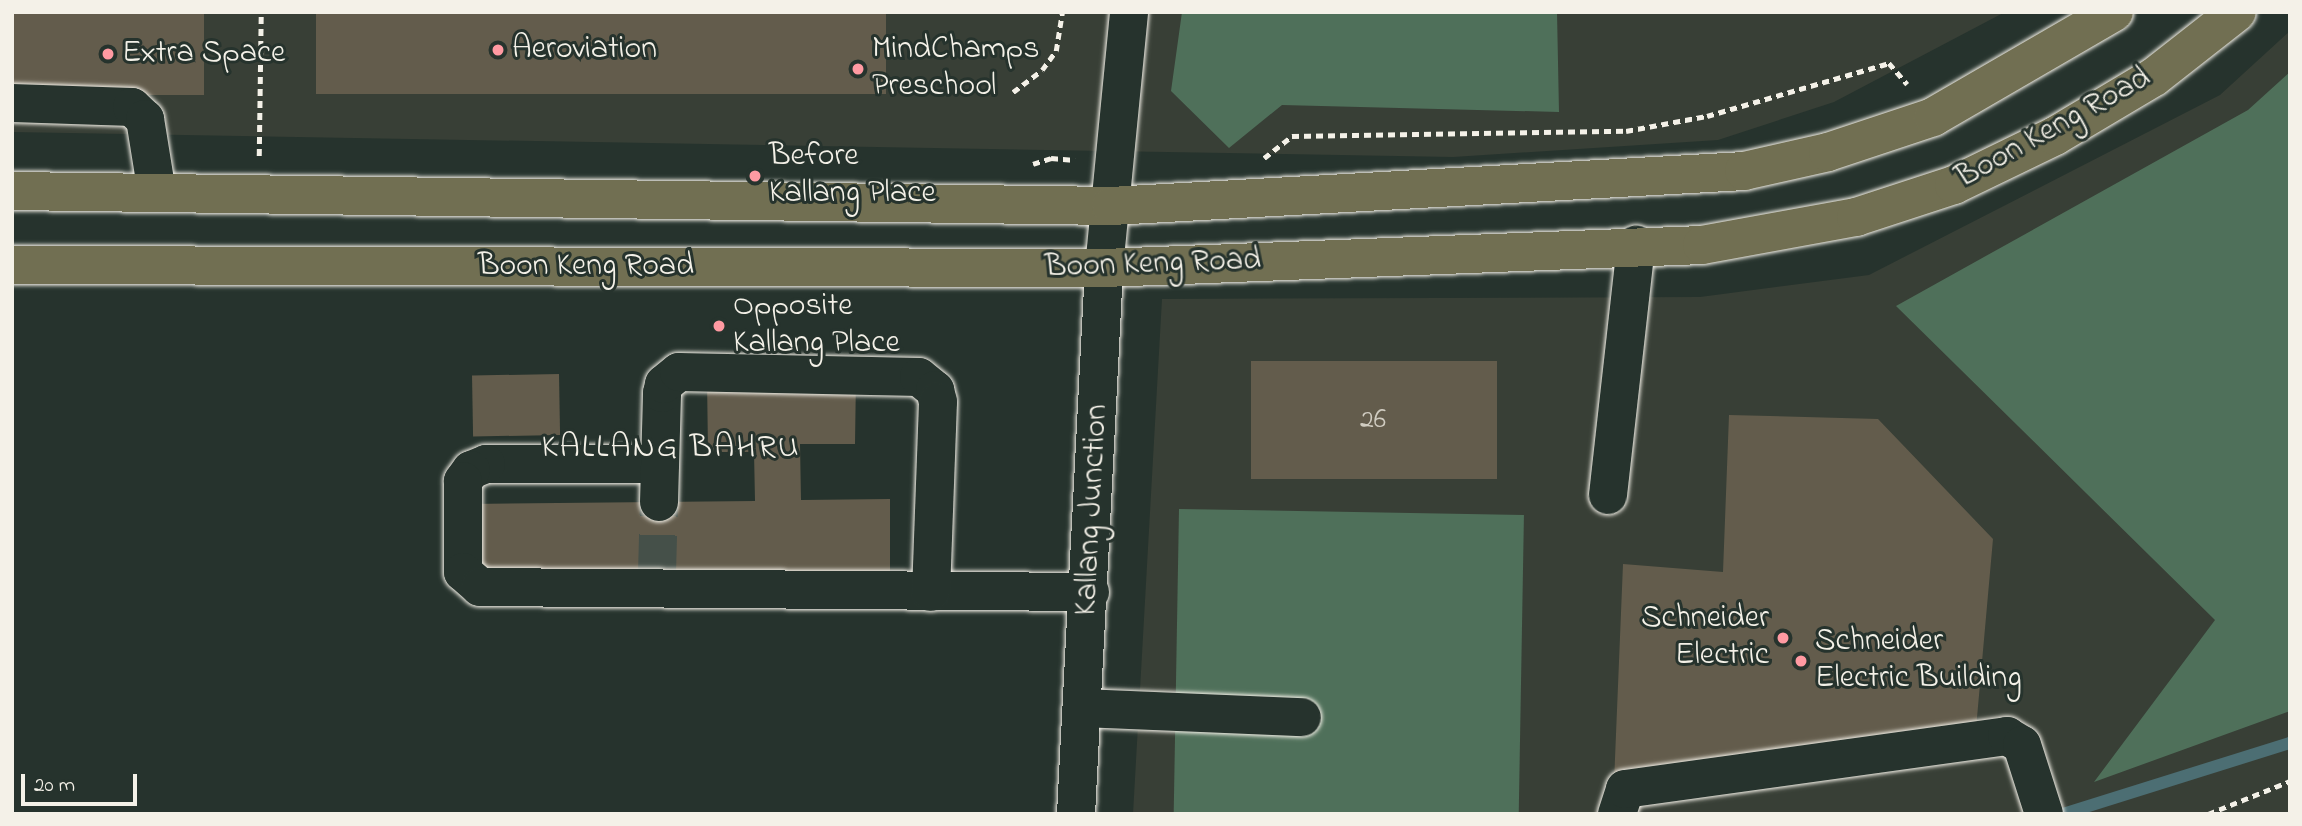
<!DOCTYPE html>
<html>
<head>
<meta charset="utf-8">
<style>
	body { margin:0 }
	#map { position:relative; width:2302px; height:826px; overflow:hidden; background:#26332d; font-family:"Indie Flower",sans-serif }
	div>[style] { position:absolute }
	.built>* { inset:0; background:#383f36 }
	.green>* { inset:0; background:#4f705a; transform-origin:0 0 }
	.stream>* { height:12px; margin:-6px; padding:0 6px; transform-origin:6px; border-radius:6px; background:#4c6e73 }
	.building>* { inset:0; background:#635c4c; transform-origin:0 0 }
	.minor-tunnel>* { height:38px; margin-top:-19px; transform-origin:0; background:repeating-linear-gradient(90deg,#455049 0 38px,transparent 0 57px) }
	.path>* { height:4.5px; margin-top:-2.25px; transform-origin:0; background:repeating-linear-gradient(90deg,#f4f1e8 0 7px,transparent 0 12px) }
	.roads { filter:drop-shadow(0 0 2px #f4f1e8) drop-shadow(0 0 2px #f4f1e8) }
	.minor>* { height:38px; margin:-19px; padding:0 19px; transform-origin:19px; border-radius:19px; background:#26332d }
	.major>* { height:38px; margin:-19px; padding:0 19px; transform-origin:19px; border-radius:19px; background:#716f52 }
	.dots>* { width:19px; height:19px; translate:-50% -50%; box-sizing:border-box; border:4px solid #26332d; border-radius:50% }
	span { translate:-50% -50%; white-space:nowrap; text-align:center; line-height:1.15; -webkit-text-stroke:6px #26332d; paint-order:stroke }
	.number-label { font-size:28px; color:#d0ccc1 }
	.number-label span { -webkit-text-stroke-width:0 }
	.poi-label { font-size:32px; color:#f4f1e8 }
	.left { translate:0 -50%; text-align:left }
	.right { translate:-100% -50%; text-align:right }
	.street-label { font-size:32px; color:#f4f1e8 }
	.neighbourhood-label { font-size:33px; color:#f4f1e8; letter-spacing:2px }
	.frame { position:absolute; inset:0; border:14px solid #f4f1e8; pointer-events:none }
	.scale { position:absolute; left:21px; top:774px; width:116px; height:32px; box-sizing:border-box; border:4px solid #f4f1e8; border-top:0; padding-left:9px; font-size:21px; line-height:24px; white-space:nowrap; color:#f4f1e8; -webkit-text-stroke:5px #26332d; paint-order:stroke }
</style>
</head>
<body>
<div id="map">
	<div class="built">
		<i style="clip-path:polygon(12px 12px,2005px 12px,1834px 102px,1718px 140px,1453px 157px,12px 132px)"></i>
		<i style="clip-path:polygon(2290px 31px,2290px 814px,1133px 814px,1162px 299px,1700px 297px,1869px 275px,2220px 95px)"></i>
	</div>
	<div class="green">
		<i style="clip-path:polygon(1182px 12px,1557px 12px,1559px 112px,1282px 105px,1229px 148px,1171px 91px)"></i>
		<i style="clip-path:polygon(2290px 72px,2290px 711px,2094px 782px,2215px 620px,1896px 306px,2248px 110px)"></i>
		<i style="left:1179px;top:509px;width:345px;height:305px;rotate:1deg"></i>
	</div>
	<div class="stream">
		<i style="left:2063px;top:814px;width:238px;rotate:-17.4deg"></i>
	</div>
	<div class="building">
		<i style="left:12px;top:12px;width:192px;height:83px"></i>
		<i style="left:316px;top:12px;width:570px;height:82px"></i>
		<i style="left:1251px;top:361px;width:246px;height:118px"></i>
		<i style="left:559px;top:374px;width:61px;height:87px;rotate:89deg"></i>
		<i style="clip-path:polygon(856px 377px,855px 444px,800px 444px,801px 500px,890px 499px,890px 571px,469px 575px,469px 504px,755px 501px,754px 452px,708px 452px,707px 379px)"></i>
		<i style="clip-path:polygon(1729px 415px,1878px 419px,1993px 539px,1974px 751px,1614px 783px,1623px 564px,1723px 572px)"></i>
	</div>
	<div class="minor-tunnel">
		<i style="left:657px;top:573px;width:71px;rotate:-88.4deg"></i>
	</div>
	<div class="path">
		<i style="left:1013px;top:92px;width:36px;rotate:-37deg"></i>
		<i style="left:1042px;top:70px;width:24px;rotate:-54deg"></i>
		<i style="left:1056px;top:51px;width:39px;rotate:-81deg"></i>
		<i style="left:259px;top:156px;width:144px;rotate:-89.2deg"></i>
		<i style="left:1264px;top:158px;width:36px;rotate:-38deg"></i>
		<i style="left:1292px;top:136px;width:334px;rotate:-0.9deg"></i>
		<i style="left:1626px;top:131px;width:82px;rotate:-10.5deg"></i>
		<i style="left:1707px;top:116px;width:190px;rotate:-16.2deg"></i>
		<i style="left:1889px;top:63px;width:28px;rotate:49deg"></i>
		<i style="left:1033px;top:164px;width:19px;rotate:-18deg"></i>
		<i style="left:1051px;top:158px;width:24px;rotate:5deg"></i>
		<i style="left:2208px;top:814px;width:88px;rotate:-21.9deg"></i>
	</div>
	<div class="roads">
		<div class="minor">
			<i style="left:12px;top:103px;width:120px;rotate:1.9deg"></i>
			<i style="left:132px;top:107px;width:18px;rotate:43deg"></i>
			<i style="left:145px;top:119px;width:75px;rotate:80.8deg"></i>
			<i style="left:660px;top:464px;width:174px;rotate:180deg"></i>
			<i style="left:486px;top:464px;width:16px;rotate:158deg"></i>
			<i style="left:471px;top:470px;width:14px;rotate:126deg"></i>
			<i style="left:463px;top:481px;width:91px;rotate:90deg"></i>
			<i style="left:463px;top:572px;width:23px;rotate:41deg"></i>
			<i style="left:480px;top:587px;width:610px;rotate:0.47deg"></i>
			<i style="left:1608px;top:495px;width:252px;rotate:-83.6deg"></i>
			<i style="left:659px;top:502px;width:109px;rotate:-88.4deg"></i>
			<i style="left:662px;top:393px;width:9px;rotate:-77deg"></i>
			<i style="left:664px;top:384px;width:19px;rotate:-39deg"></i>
			<i style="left:679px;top:372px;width:240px;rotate:1.2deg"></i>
			<i style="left:919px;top:377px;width:21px;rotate:39deg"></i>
			<i style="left:935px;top:390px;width:12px;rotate:76deg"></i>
			<i style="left:938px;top:402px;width:190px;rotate:92.1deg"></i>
			<i style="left:1083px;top:708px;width:219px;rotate:2.4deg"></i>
			<i style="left:1076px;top:814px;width:547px;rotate:-87.06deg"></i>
			<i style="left:1104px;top:268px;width:257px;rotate:-84.4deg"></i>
			<i style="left:1617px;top:814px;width:26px;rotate:-72deg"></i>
			<i style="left:1625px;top:789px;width:386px;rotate:-7.9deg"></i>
			<i style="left:2007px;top:736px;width:17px;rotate:31deg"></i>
			<i style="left:2022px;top:745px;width:72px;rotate:72.3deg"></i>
		</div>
		<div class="major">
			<i style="left:12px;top:191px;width:1099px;rotate:0.78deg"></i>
			<i style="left:1111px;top:206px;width:634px;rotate:-3.16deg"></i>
			<i style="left:1744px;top:171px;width:86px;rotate:-12.7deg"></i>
			<i style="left:1828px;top:152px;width:111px;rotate:-18.4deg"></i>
			<i style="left:1933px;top:117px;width:209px;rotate:-30.1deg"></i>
			<i style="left:12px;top:265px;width:1092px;rotate:0.16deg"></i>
			<i style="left:1104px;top:268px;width:598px;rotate:-2.2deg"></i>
			<i style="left:1702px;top:245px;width:157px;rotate:-10.3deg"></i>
			<i style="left:1856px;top:217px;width:103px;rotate:-18.1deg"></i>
			<i style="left:1954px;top:185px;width:112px;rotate:-25.9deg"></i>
			<i style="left:2055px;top:136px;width:115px;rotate:-30.8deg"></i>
			<i style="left:2154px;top:77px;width:105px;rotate:-38.1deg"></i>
		</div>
	</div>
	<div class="dots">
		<i style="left:498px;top:50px;background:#ff9aa2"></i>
		<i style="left:108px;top:54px;background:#ff9aa2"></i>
		<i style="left:858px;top:69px;background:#ff9aa2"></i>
		<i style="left:755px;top:176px;background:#ff9aa2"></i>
		<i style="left:719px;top:326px;background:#ff9aa2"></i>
		<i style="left:1783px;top:638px;background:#ff9aa2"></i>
		<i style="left:1801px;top:661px;background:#ff9aa2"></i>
	</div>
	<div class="number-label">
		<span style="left:1373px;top:421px">26</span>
	</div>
	<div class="poi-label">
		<span class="left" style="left:512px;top:50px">Aeroviation</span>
		<span class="left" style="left:872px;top:69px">MindChamps<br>Preschool</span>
		<span class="left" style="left:122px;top:54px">Extra Space</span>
		<span class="left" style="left:769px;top:176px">Before<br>Kallang Place</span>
		<span class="left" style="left:733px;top:326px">Opposite<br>Kallang Place</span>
		<span class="right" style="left:1769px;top:638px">Schneider<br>Electric</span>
		<span class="left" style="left:1815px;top:661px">Schneider<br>Electric Building</span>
	</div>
	<div class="street-label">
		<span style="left:2054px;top:129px;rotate:-29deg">Boon Keng Road</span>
		<span style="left:1153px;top:265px;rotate:-2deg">Boon Keng Road</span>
		<span style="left:586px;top:267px">Boon Keng Road</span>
		<span style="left:1093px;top:510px;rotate:-87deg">Kallang Junction</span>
	</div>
	<div class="neighbourhood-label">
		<span style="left:671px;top:449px">KALLANG BAHRU</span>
	</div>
	<div class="frame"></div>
	<div class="scale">20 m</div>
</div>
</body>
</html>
